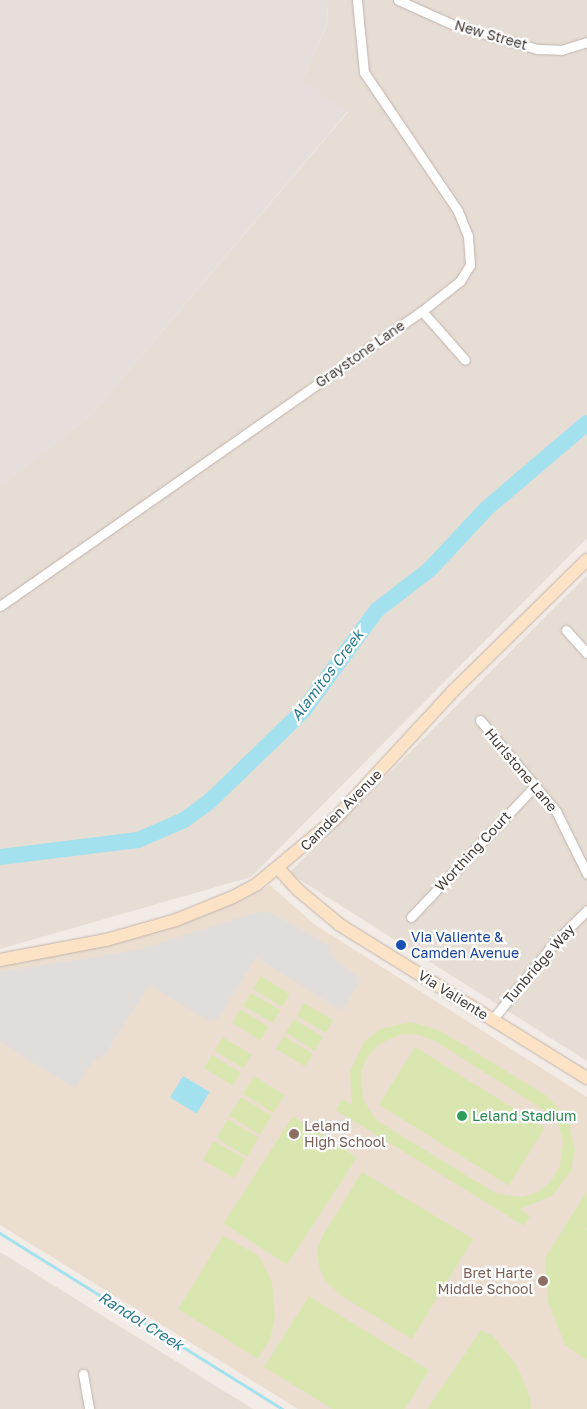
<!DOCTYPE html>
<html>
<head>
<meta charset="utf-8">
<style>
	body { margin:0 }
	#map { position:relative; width:587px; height:1409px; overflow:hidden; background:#f3ece6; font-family:"Golos Text",sans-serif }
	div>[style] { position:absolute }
	.residential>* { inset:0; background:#e6ddd4 }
	.industrial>* { inset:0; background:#e5dedb }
	.education>* { inset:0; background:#ebded0 }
	.green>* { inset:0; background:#dae6b0; transform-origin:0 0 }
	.parking>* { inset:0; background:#e1dddb }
	.water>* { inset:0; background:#a4e1ee; transform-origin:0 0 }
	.stream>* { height:2.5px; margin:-1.25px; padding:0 1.25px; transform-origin:1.25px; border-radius:1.25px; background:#a4e1ee }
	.river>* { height:16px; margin:-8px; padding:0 8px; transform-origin:8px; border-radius:8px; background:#a4e1ee }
	.roads { filter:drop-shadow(0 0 1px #c1b4ac) drop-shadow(0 0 1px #c1b4ac) }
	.street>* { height:9px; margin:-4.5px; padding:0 4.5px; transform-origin:4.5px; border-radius:4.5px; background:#fff }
	.secondary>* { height:12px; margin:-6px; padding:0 6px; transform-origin:6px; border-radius:6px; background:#fde3c6 }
	.dots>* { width:14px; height:14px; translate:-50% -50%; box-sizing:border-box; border:2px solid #fff; border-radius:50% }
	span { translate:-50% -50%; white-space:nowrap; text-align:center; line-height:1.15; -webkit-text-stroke:4.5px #fff; paint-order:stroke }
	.street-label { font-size:14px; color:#453b36 }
	.transit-label { font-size:14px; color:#164399 }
	.left { translate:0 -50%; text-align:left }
	.leisure-label { font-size:14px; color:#27864d }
	.education-label { font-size:14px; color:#785e54 }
	.right { translate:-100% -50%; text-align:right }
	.water-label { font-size:15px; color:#2b7b8e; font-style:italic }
</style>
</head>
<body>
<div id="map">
	<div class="residential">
		<i style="clip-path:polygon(327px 0,587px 0,587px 538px,251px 877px,0 949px,0 486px,91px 415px,348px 112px,302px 81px,328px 23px)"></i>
		<i style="clip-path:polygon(587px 575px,587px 1061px,289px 873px)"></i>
		<i style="clip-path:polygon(0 1252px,253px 1409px,0 1409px)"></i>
	</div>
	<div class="industrial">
		<i style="clip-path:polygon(0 0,327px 0,328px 22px,302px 81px,348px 111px,91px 415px,0 486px)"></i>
	</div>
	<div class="education">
		<i style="clip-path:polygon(270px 885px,314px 924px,587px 1097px,587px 1409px,298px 1409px,0 1225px,0 962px,207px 911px,239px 901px)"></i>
	</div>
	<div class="green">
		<i style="left:261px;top:976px;width:34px;height:15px;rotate:32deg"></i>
		<i style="left:251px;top:993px;width:34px;height:15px;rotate:30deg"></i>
		<i style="left:304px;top:1003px;width:34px;height:15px;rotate:30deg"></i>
		<i style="left:241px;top:1009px;width:33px;height:16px;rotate:33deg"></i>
		<i style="left:294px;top:1019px;width:34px;height:16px;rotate:32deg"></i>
		<i style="clip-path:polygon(evenodd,411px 1022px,441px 1031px,547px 1096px,568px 1119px,575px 1150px,571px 1171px,552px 1196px,520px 1209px,530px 1216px,524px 1226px,336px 1110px,342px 1099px,352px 1105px,350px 1071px,364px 1042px,380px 1029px,411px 1022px,402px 1034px,419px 1035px,435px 1041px,547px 1112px,558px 1125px,563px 1141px,560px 1166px,551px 1181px,538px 1192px,522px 1197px,497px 1194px,376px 1120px,363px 1099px,361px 1073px,367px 1057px,379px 1044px,402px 1034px)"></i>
		<i style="left:284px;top:1036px;width:34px;height:15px;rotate:32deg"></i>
		<i style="left:223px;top:1037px;width:34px;height:16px;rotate:32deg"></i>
		<i style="left:415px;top:1047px;width:153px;height:68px;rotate:32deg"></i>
		<i style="left:212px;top:1055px;width:34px;height:15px;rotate:32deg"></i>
		<i style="left:254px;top:1076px;width:36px;height:21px;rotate:32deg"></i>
		<i style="left:241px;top:1097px;width:36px;height:22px;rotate:32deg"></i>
		<i style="left:293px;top:1116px;width:76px;height:128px;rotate:33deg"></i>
		<i style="left:228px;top:1119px;width:36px;height:22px;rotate:32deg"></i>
		<i style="left:214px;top:1141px;width:36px;height:22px;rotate:30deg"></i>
		<i style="clip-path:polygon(362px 1172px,473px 1239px,412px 1339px,340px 1295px,324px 1279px,319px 1267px,317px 1249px,323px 1235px)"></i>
		<i style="clip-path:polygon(587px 1191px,587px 1229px,577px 1224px,587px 1230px,587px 1360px,565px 1345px,548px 1302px,545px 1258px)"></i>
		<i style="clip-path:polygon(223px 1236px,259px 1256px,272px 1282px,275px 1318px,270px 1339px,258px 1359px,178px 1309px)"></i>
		<i style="clip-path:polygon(309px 1296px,429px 1370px,405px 1409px,332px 1409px,264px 1367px)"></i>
		<i style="clip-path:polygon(481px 1330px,493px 1336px,518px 1367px,530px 1398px,531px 1409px,427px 1409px)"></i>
	</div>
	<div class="parking">
		<i style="clip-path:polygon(261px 911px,270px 913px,330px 946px,331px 956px,361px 979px,342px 1011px,256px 957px,218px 1019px,207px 1020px,149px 985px,104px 1056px,93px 1061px,75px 1088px,0 1042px,0 972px,138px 950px)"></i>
	</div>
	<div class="water">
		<i style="left:183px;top:1076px;width:31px;height:25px;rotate:31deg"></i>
	</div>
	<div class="stream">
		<i style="left:0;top:1233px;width:333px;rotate:31.9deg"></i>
	</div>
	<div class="river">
		<i style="left:0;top:857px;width:139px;rotate:-7deg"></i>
		<i style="left:138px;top:840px;width:50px;rotate:-23.5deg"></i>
		<i style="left:184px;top:820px;width:32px;rotate:-36deg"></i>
		<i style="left:210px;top:801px;width:129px;rotate:-44.1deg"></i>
		<i style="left:303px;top:711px;width:125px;rotate:-53.8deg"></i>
		<i style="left:377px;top:610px;width:66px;rotate:-37.6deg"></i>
		<i style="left:429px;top:570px;width:85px;rotate:-46.9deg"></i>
		<i style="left:487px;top:508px;width:131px;rotate:-40.4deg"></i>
	</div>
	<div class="roads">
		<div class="street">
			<i style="left:398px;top:0;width:61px;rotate:24.1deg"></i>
			<i style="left:454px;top:25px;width:86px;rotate:16.1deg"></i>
			<i style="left:537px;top:49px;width:24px;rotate:2deg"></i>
			<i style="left:561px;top:50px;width:27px;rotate:-17deg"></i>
			<i style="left:422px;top:311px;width:65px;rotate:48.7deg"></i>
			<i style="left:0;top:606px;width:515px;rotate:-34.96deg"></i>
			<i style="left:422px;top:311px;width:48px;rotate:-38.3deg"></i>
			<i style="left:460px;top:281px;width:19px;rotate:-58deg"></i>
			<i style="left:470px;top:265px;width:29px;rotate:-94deg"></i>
			<i style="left:468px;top:236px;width:27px;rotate:-112deg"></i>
			<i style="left:458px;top:211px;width:168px;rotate:-124.1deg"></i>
			<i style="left:364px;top:72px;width:72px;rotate:-95.6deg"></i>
			<i style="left:566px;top:630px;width:31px;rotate:48deg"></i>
			<i style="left:480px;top:720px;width:119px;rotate:50.1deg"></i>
			<i style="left:556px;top:811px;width:70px;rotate:63.8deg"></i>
			<i style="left:411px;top:917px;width:182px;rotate:-46.6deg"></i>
			<i style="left:493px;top:1019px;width:95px;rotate:-51.4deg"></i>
			<i style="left:552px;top:945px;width:49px;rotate:-45deg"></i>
			<i style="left:83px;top:1374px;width:36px;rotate:80deg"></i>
		</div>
		<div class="secondary">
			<i style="left:278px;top:868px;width:30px;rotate:48deg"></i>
			<i style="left:298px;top:890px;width:55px;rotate:39.8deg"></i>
			<i style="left:340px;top:925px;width:291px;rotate:31.8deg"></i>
			<i style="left:0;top:960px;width:108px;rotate:-10.7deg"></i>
			<i style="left:106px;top:940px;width:73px;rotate:-15.9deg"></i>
			<i style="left:176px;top:920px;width:61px;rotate:-22deg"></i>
			<i style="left:233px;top:897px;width:27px;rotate:-28deg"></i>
			<i style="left:257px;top:884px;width:102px;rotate:-39.8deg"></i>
			<i style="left:335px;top:819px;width:173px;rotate:-47.3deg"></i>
			<i style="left:452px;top:692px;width:189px;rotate:-44.4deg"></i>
		</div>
	</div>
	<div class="dots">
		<i style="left:401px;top:945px;background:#1a4fb4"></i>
		<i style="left:462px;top:1116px;background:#2e9e5b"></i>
		<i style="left:294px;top:1134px;background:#8d6e63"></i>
		<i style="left:543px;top:1281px;background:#8d6e63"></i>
	</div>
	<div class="street-label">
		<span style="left:491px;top:35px;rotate:16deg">New Street</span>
		<span style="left:360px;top:354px;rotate:-35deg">Graystone Lane</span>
		<span style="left:521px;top:770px;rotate:50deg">Hurlstone Lane</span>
		<span style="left:341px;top:810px;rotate:-45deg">Camden Avenue</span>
		<span style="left:473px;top:851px;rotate:-47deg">Worthing Court</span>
		<span style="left:539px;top:964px;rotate:-49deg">Tunbridge Way</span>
		<span style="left:453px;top:995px;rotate:32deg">Via Valiente</span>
	</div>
	<div class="transit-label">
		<span class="left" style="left:411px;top:945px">Via Valiente &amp;<br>Camden Avenue</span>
	</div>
	<div class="leisure-label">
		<span class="left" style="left:472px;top:1116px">Leland Stadium</span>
	</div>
	<div class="education-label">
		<span class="left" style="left:304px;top:1134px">Leland<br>High School</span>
		<span class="right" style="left:533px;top:1281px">Bret Harte<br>Middle School</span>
	</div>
	<div class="water-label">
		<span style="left:327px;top:675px;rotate:-53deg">Alamitos Creek</span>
		<span style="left:141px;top:1321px;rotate:32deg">Randol Creek</span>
	</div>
</div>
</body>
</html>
